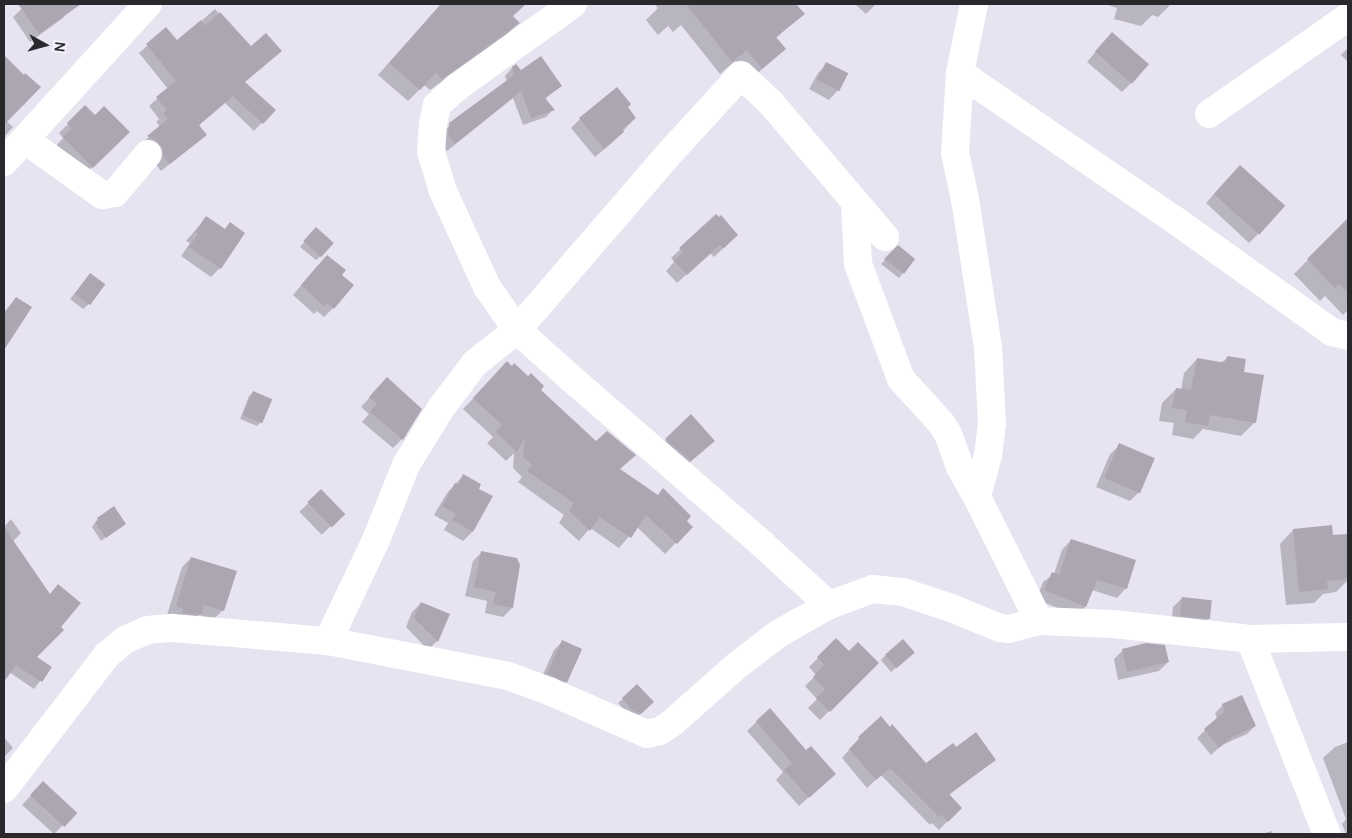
<!DOCTYPE html>
<html>
<head>
<meta charset="utf-8">
<style>
	body { margin:0 }
	#map { position:relative; width:1352px; height:838px; overflow:hidden; background:#e8e3f0; font-family:Manrope,sans-serif }
	div>[style] { position:absolute }
	.shadow>* { inset:0; background:#0003; transform-origin:0 0 }
	.building>* { inset:0; background:#aba6b2; transform-origin:0 0 }
	.street>* { height:28px; margin:-14px; padding:0 14px; transform-origin:14px; border-radius:14px; background:#fff }
	span { translate:-50% -50%; white-space:nowrap; text-align:center; line-height:1.15; -webkit-text-stroke:5px #f5f0fd; paint-order:stroke }
	.frame { position:absolute; inset:0; border:5px solid #29282c; pointer-events:none }
	.north { position:absolute; left:20px; top:20px; width:50px; height:50px; -webkit-text-stroke:4px #f5f0fd; paint-order:stroke; rotate:97deg; font-size:14px; font-weight:700; line-height:20px; text-align:center; color:#29282c }
	.north::after { content:''; display:block; margin:auto; width:18px; height:22px; background:#29282c; clip-path:polygon(50% 0,100% 100%,50% 72%,0 100%) }
</style>
</head>
<body>
<div id="map">
	<div class="shadow">
		<i style="clip-path:polygon(27px 4px,85px 4px,70px 7px,71px 9px,63px 18px,30px 42px,13px 17px)"></i>
		<i style="clip-path:polygon(441px 4px,524px 4px,512px 16px,519px 23px,507px 34px,430px 90px,424px 85px,408px 101px,378px 75px)"></i>
		<i style="clip-path:polygon(654px 4px,795px 4px,803px 14px,776px 38px,785px 49px,750px 80px,735px 61px,720px 74px,681px 25px,673px 32px,668px 26px,658px 35px,646px 20px,658px 8px)"></i>
		<i style="clip-path:polygon(855px 4px,876px 4px,866px 14px)"></i>
		<i style="clip-path:polygon(1105px 4px,1171px 4px,1158px 17px,1152px 15px,1141px 26px,1114px 19px,1117px 8px)"></i>
		<i style="clip-path:polygon(215px 9px,251px 48px,244px 83px,274px 110px,254px 131px,225px 103px,198px 126px,197px 142px,161px 171px,141px 144px,160px 127px,156px 122px,159px 119px,149px 106px,168px 89px,139px 53px,166px 29px,177px 42px)"></i>
		<i style="clip-path:polygon(1103px 43px,1131px 83px,1122px 92px,1087px 62px)"></i>
		<i style="clip-path:polygon(1348px 48px,1348px 62px,1341px 55px)"></i>
		<i style="clip-path:polygon(4px 56px,24px 76px,6px 121px,13px 127px,4px 137px)"></i>
		<i style="clip-path:polygon(827px 64px,838px 90px,829px 100px,809px 89px,818px 73px)"></i>
		<i style="clip-path:polygon(512px 68px,560px 86px,544px 100px,553px 110px,546px 117px,523px 125px,513px 98px,447px 151px,441px 143px,442px 132px,507px 82px,505px 76px)"></i>
		<i style="clip-path:polygon(85px 107px,95px 117px,128px 132px,83px 176px,55px 147px,63px 138px,59px 133px)"></i>
		<i style="clip-path:polygon(626px 107px,635px 118px,614px 141px,595px 157px,571px 128px,580px 119px)"></i>
		<i style="clip-path:polygon(1231px 175px,1258px 234px,1249px 243px,1206px 203px)"></i>
		<i style="clip-path:polygon(716px 216px,728px 244px,714px 257px,710px 253px,677px 283px,666px 271px,674px 262px,671px 258px)"></i>
		<i style="clip-path:polygon(206px 218px,224px 230px,230px 224px,220px 268px,211px 277px,181px 256px,190px 243px,186px 241px)"></i>
		<i style="clip-path:polygon(1348px 219px,1348px 310px,1343px 315px,1325px 296px,1320px 301px,1294px 274px)"></i>
		<i style="clip-path:polygon(312px 233px,321px 256px,316px 260px,300px 247px)"></i>
		<i style="clip-path:polygon(898px 247px,914px 259px,899px 278px,881px 264px)"></i>
		<i style="clip-path:polygon(318px 265px,340px 275px,333px 308px,324px 317px,317px 311px,314px 314px,293px 295px)"></i>
		<i style="clip-path:polygon(86px 279px,88px 305px,83px 309px,70px 299px)"></i>
		<i style="clip-path:polygon(16px 298px,8px 341px,4px 345px,4px 312px)"></i>
		<i style="clip-path:polygon(1228px 357px,1243px 373px,1255px 422px,1241px 436px,1203px 429px,1193px 439px,1172px 435px,1174px 423px,1159px 421px,1162px 403px,1176px 389px,1181px 390px,1184px 373px,1197px 359px,1221px 363px)"></i>
		<i style="clip-path:polygon(497px 374px,539px 390px,619px 470px,691px 527px,665px 554px,637px 527px,619px 548px,590px 528px,579px 541px,559px 523px,564px 515px,518px 482px,522px 477px,513px 468px,514px 453px,506px 461px,487px 443px,493px 437px,463px 409px)"></i>
		<i style="clip-path:polygon(378px 388px,421px 409px,402px 439px,393px 448px,362px 422px,369px 414px,361px 407px)"></i>
		<i style="clip-path:polygon(254px 392px,261px 422px,257px 426px,240px 419px,249px 396px)"></i>
		<i style="clip-path:polygon(691px 416px,704px 450px,681px 470px,657px 449px)"></i>
		<i style="clip-path:polygon(1120px 445px,1153px 459px,1139px 492px,1130px 501px,1096px 487px,1110px 454px)"></i>
		<i style="clip-path:polygon(463px 476px,472px 532px,463px 541px,444px 530px,448px 523px,434px 515px,447px 493px)"></i>
		<i style="left:321px;top:491px;width:32px;height:30px;rotate:46deg"></i>
		<i style="clip-path:polygon(11px 519px,21px 533px,4px 551px,4px 527px)"></i>
		<i style="clip-path:polygon(98px 519px,124px 524px,101px 541px,92px 527px)"></i>
		<i style="clip-path:polygon(1293px 530px,1332px 537px,1348px 535px,1348px 580px,1336px 592px,1323px 594px,1314px 603px,1286px 605px,1280px 544px)"></i>
		<i style="clip-path:polygon(1071px 540px,1126px 588px,1117px 598px,1092px 590px,1085px 607px,1076px 616px,1036px 599px,1043px 582px,1054px 574px,1062px 550px)"></i>
		<i style="clip-path:polygon(482px 552px,512px 608px,503px 617px,485px 613px,487px 601px,465px 596px,473px 561px)"></i>
		<i style="clip-path:polygon(191px 558px,223px 610px,214px 619px,199px 615px,190px 623px,167px 615px,182px 567px)"></i>
		<i style="clip-path:polygon(23px 574px,35px 657px,51px 667px,34px 689px,9px 672px,4px 677px,4px 599px)"></i>
		<i style="clip-path:polygon(1182px 598px,1209px 618px,1200px 627px,1171px 624px,1173px 607px)"></i>
		<i style="clip-path:polygon(421px 603px,448px 614px,437px 641px,428px 650px,406px 627px,412px 612px)"></i>
		<i style="clip-path:polygon(836px 640px,849px 653px,877px 663px,820px 720px,808px 708px,817px 699px,805px 686px,816px 675px,809px 667px)"></i>
		<i style="clip-path:polygon(563px 641px,566px 681px,557px 690px,539px 683px,554px 650px)"></i>
		<i style="left:903px;top:641px;width:16px;height:29px;rotate:50deg"></i>
		<i style="clip-path:polygon(1123px 650px,1168px 662px,1159px 671px,1118px 680px,1114px 659px)"></i>
		<i style="clip-path:polygon(637px 686px,652px 702px,636px 718px,629px 715px,618px 703px)"></i>
		<i style="clip-path:polygon(1223px 705px,1255px 726px,1247px 734px,1222px 745px,1211px 755px,1197px 738px,1217px 719px,1215px 713px)"></i>
		<i style="clip-path:polygon(769px 710px,825px 783px,799px 806px,776px 780px,783px 772px,747px 731px)"></i>
		<i style="clip-path:polygon(4px 737px,13px 748px,4px 757px)"></i>
		<i style="clip-path:polygon(859px 738px,926px 764px,955px 749px,995px 760px,949px 795px,960px 808px,939px 830px,932px 823px,930px 825px,881px 775px,867px 788px,842px 758px)"></i>
		<i style="clip-path:polygon(1348px 742px,1348px 834px,1346px 834px,1342px 824px,1346px 819px,1323px 758px,1335px 747px)"></i>
		<i style="clip-path:polygon(34px 792px,75px 813px,54px 834px,22px 805px)"></i>
		<i style="clip-path:polygon(1272px 831px,1273px 834px,1261px 834px)"></i>
	</div>
	<div class="building">
		<i style="clip-path:polygon(18px 4px,81px 4px,39px 34px)"></i>
		<i style="clip-path:polygon(441px 4px,526px 4px,513px 16px,520px 23px,442px 79px,436px 73px,420px 90px,389px 63px)"></i>
		<i style="clip-path:polygon(686px 4px,796px 4px,805px 14px,776px 37px,786px 49px,762px 69px,747px 50px,732px 62px)"></i>
		<i style="clip-path:polygon(220px 12px,251px 46px,266px 33px,282px 51px,245px 82px,276px 110px,263px 124px,233px 96px,199px 125px,207px 135px,170px 164px,163px 157px,163px 149px,158px 142px,147px 136px,168px 119px,163px 114px,167px 110px,156px 97px,176px 81px,146px 44px,166px 27px,177px 40px,201px 20px,205px 26px)"></i>
		<i style="left:1112px;top:32px;width:49px;height:26px;rotate:41deg"></i>
		<i style="clip-path:polygon(4px 55px,24px 75px,25px 73px,41px 87px,4px 125px)"></i>
		<i style="clip-path:polygon(541px 56px,562px 86px,545px 98px,555px 110px,531px 118px,521px 91px,455px 144px,448px 135px,449px 123px,514px 75px,512px 67px,516px 64px,521px 70px)"></i>
		<i style="left:826px;top:62px;width:25px;height:20px;rotate:27deg"></i>
		<i style="clip-path:polygon(617px 87px,631px 104px,628px 107px,636px 118px,622px 129px,624px 132px,604px 149px,579px 118px)"></i>
		<i style="clip-path:polygon(85px 105px,95px 115px,104px 106px,130px 132px,93px 168px,63px 137px,72px 128px,67px 123px)"></i>
		<i style="left:1240px;top:165px;width:61px;height:39px;rotate:42deg"></i>
		<i style="clip-path:polygon(716px 214px,719px 217px,721px 215px,738px 235px,724px 248px,720px 245px,687px 275px,674px 261px,683px 252px,679px 248px)"></i>
		<i style="clip-path:polygon(206px 216px,225px 229px,230px 222px,245px 233px,221px 269px,189px 247px,198px 234px,195px 232px)"></i>
		<i style="clip-path:polygon(1348px 218px,1348px 293px,1339px 284px,1335px 288px,1307px 259px)"></i>
		<i style="left:316px;top:227px;width:24px;height:19px;rotate:42deg"></i>
		<i style="clip-path:polygon(898px 245px,915px 259px,904px 274px,884px 259px)"></i>
		<i style="clip-path:polygon(327px 255px,346px 270px,342px 275px,354px 285px,334px 309px,327px 303px,324px 306px,301px 285px)"></i>
		<i style="left:90px;top:273px;width:19px;height:26px;rotate:36deg"></i>
		<i style="clip-path:polygon(16px 297px,32px 307px,4px 350px,4px 315px)"></i>
		<i style="clip-path:polygon(1227px 356px,1246px 359px,1244px 372px,1264px 375px,1256px 423px,1210px 415px,1208px 426px,1185px 422px,1187px 410px,1172px 408px,1176px 388px,1191px 390px,1197px 358px,1226px 363px)"></i>
		<i style="clip-path:polygon(507px 361px,512px 366px,514px 363px,528px 376px,531px 373px,544px 386px,541px 390px,596px 441px,607px 431px,636px 455px,620px 469px,658px 495px,663px 488px,691px 516px,687px 521px,693px 527px,677px 544px,646px 515px,631px 538px,600px 517px,590px 531px,569px 511px,574px 503px,527px 471px,532px 465px,523px 457px,525px 437px,517px 452px,496px 432px,502px 425px,473px 398px)"></i>
		<i style="clip-path:polygon(387px 377px,422px 409px,403px 440px,370px 412px,377px 404px,369px 397px)"></i>
		<i style="left:253px;top:391px;width:21px;height:26px;rotate:23deg"></i>
		<i style="clip-path:polygon(691px 414px,715px 441px,691px 461px,665px 439px)"></i>
		<i style="left:1119px;top:443px;width:39px;height:38px;rotate:23deg"></i>
		<i style="clip-path:polygon(463px 474px,481px 484px,479px 489px,493px 496px,473px 532px,452px 520px,456px 514px,442px 506px,455px 483px,458px 484px)"></i>
		<i style="left:321px;top:489px;width:35px;height:19px;rotate:46deg"></i>
		<i style="clip-path:polygon(114px 506px,126px 524px,106px 538px,95px 522px,98px 520px,97px 518px)"></i>
		<i style="clip-path:polygon(1332px 525px,1333px 535px,1348px 534px,1348px 579px,1327px 581px,1328px 589px,1299px 592px,1293px 529px)"></i>
		<i style="clip-path:polygon(4px 527px,50px 594px,58px 584px,81px 603px,61px 627px,64px 630px,37px 657px,52px 667px,42px 682px,16px 665px,4px 682px)"></i>
		<i style="clip-path:polygon(1071px 539px,1136px 560px,1127px 589px,1097px 580px,1086px 607px,1044px 590px,1052px 572px,1059px 575px)"></i>
		<i style="clip-path:polygon(481px 551px,517px 558px,520px 565px,513px 608px,493px 604px,496px 592px,474px 587px)"></i>
		<i style="clip-path:polygon(191px 557px,237px 571px,224px 611px,204px 605px,201px 615px,182px 613px,183px 609px,176px 606px)"></i>
		<i style="left:1182px;top:597px;width:30px;height:19px;rotate:6deg"></i>
		<i style="clip-path:polygon(421px 602px,450px 614px,438px 642px,414px 618px)"></i>
		<i style="clip-path:polygon(836px 638px,849px 651px,858px 642px,879px 663px,830px 712px,816px 698px,825px 689px,813px 677px,824px 665px,817px 657px)"></i>
		<i style="left:903px;top:639px;width:18px;height:24px;rotate:49deg"></i>
		<i style="left:562px;top:640px;width:22px;height:37px;rotate:24deg"></i>
		<i style="clip-path:polygon(1146px 643px,1165px 645px,1169px 662px,1127px 672px,1122px 649px)"></i>
		<i style="clip-path:polygon(637px 684px,654px 702px,641px 714px,633px 711px,622px 698px)"></i>
		<i style="clip-path:polygon(1242px 695px,1256px 726px,1232px 737px,1219px 748px,1204px 729px,1225px 711px,1222px 704px)"></i>
		<i style="clip-path:polygon(770px 708px,806px 750px,811px 746px,836px 774px,809px 798px,784px 770px,792px 763px,756px 721px)"></i>
		<i style="clip-path:polygon(881px 716px,890px 727px,892px 724px,926px 763px,953px 743px,956px 747px,976px 732px,996px 760px,949px 794px,962px 808px,948px 822px,941px 815px,939px 817px,890px 768px,876px 780px,849px 749px,860px 739px,858px 737px)"></i>
		<i style="left:43px;top:781px;width:47px;height:19px;rotate:43deg"></i>
	</div>
	<div class="street">
		<i style="left:573px;top:4px;width:143px;rotate:144.4deg"></i>
		<i style="left:457px;top:87px;width:27px;rotate:138deg"></i>
		<i style="left:437px;top:105px;width:19px;rotate:102deg"></i>
		<i style="left:433px;top:124px;width:28px;rotate:94deg"></i>
		<i style="left:431px;top:152px;width:39px;rotate:73deg"></i>
		<i style="left:442px;top:189px;width:108px;rotate:65.3deg"></i>
		<i style="left:487px;top:287px;width:52px;rotate:55.1deg"></i>
		<i style="left:517px;top:330px;width:75px;rotate:41.8deg"></i>
		<i style="left:573px;top:380px;width:250px;rotate:40.9deg"></i>
		<i style="left:762px;top:544px;width:91px;rotate:42.3deg"></i>
		<i style="left:974px;top:4px;width:70px;rotate:101.5deg"></i>
		<i style="left:960px;top:73px;width:80px;rotate:93.6deg"></i>
		<i style="left:955px;top:153px;width:47px;rotate:77.7deg"></i>
		<i style="left:965px;top:199px;width:150px;rotate:81.2deg"></i>
		<i style="left:988px;top:347px;width:76px;rotate:87deg"></i>
		<i style="left:992px;top:423px;width:32px;rotate:97deg"></i>
		<i style="left:988px;top:455px;width:43px;rotate:104.7deg"></i>
		<i style="left:960px;top:73px;width:257px;rotate:34.4deg"></i>
		<i style="left:1172px;top:218px;width:196px;rotate:35.5deg"></i>
		<i style="left:1332px;top:332px;width:16px;rotate:14deg"></i>
		<i style="left:1209px;top:114px;width:169px;rotate:-34.9deg"></i>
		<i style="left:25px;top:140px;width:95px;rotate:35.5deg"></i>
		<i style="left:102px;top:195px;width:13px;rotate:-9deg"></i>
		<i style="left:115px;top:193px;width:51px;rotate:-49.8deg"></i>
		<i style="left:4px;top:162px;width:214px;rotate:-47.7deg"></i>
		<i style="left:855px;top:203px;width:61px;rotate:87.2deg"></i>
		<i style="left:858px;top:264px;width:123px;rotate:69.5deg"></i>
		<i style="left:901px;top:379px;width:59px;rotate:47.7deg"></i>
		<i style="left:941px;top:423px;width:13px;rotate:58deg"></i>
		<i style="left:948px;top:434px;width:33px;rotate:70deg"></i>
		<i style="left:959px;top:465px;width:37px;rotate:61deg"></i>
		<i style="left:977px;top:497px;width:139px;rotate:63.4deg"></i>
		<i style="left:1250px;top:639px;width:210px;rotate:68.5deg"></i>
		<i style="left:328px;top:641px;width:112px;rotate:-64.6deg"></i>
		<i style="left:376px;top:540px;width:81px;rotate:-68.2deg"></i>
		<i style="left:406px;top:465px;width:67px;rotate:-58.4deg"></i>
		<i style="left:441px;top:408px;width:56px;rotate:-52.9deg"></i>
		<i style="left:475px;top:363px;width:53px;rotate:-38.2deg"></i>
		<i style="left:517px;top:330px;width:231px;rotate:-49.2deg"></i>
		<i style="left:668px;top:155px;width:108px;rotate:-47.6deg"></i>
		<i style="left:741px;top:75px;width:41px;rotate:43deg"></i>
		<i style="left:771px;top:103px;width:176px;rotate:49.6deg"></i>
		<i style="left:4px;top:789px;width:169px;rotate:-52.5deg"></i>
		<i style="left:107px;top:655px;width:23px;rotate:-40deg"></i>
		<i style="left:125px;top:640px;width:24px;rotate:-24deg"></i>
		<i style="left:147px;top:630px;width:25px;rotate:-5deg"></i>
		<i style="left:172px;top:628px;width:157px;rotate:4.8deg"></i>
		<i style="left:328px;top:641px;width:183px;rotate:11deg"></i>
		<i style="left:508px;top:676px;width:44px;rotate:20.1deg"></i>
		<i style="left:549px;top:691px;width:107px;rotate:23.7deg"></i>
		<i style="left:647px;top:734px;width:13px;rotate:-13deg"></i>
		<i style="left:660px;top:731px;width:14px;rotate:-34deg"></i>
		<i style="left:672px;top:723px;width:84px;rotate:-41.6deg"></i>
		<i style="left:735px;top:667px;width:54px;rotate:-37.5deg"></i>
		<i style="left:778px;top:634px;width:59px;rotate:-29.6deg"></i>
		<i style="left:829px;top:605px;width:47px;rotate:-20deg"></i>
		<i style="left:873px;top:589px;width:30px;rotate:6deg"></i>
		<i style="left:903px;top:592px;width:51px;rotate:18.4deg"></i>
		<i style="left:951px;top:608px;width:53px;rotate:22.2deg"></i>
		<i style="left:1000px;top:628px;width:9px;rotate:6deg"></i>
		<i style="left:1009px;top:629px;width:31px;rotate:-15deg"></i>
		<i style="left:1039px;top:621px;width:74px;rotate:2.3deg"></i>
		<i style="left:1113px;top:624px;width:138px;rotate:6.2deg"></i>
		<i style="left:1250px;top:639px;width:98px;rotate:-1.2deg"></i>
	</div>
	<div class="frame"></div>
	<div class="north">N</div>
</div>
</body>
</html>
